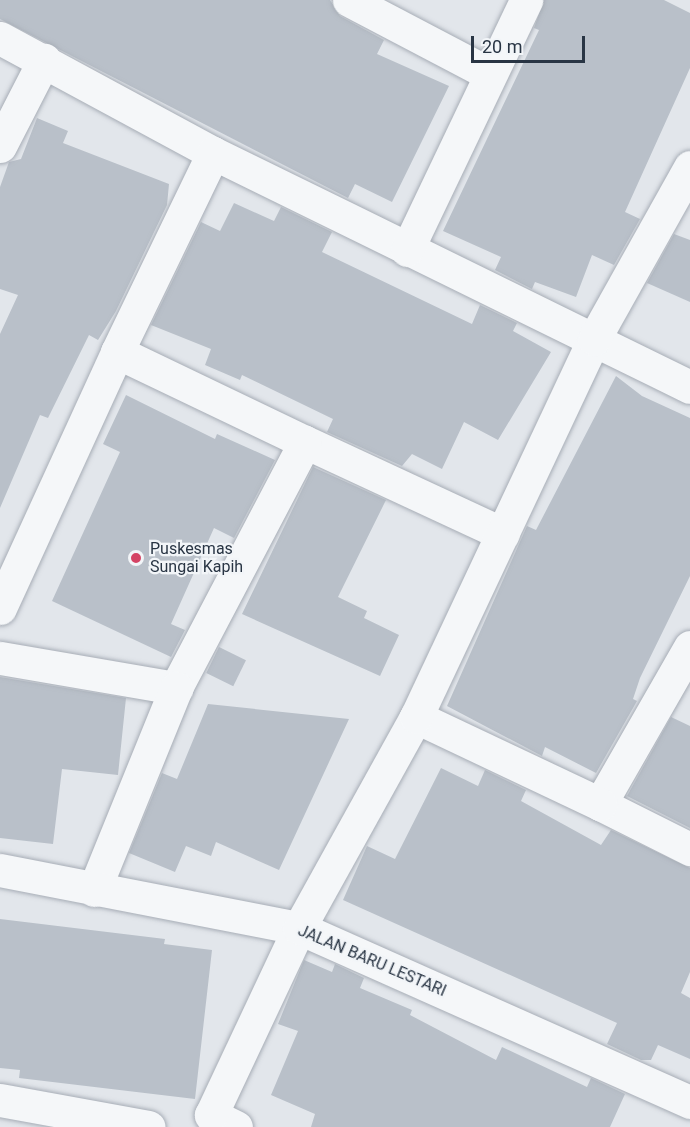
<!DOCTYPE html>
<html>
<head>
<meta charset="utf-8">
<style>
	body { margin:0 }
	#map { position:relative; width:690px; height:1127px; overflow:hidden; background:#e2e6eb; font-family:Roboto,sans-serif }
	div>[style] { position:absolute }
	.building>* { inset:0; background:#b9c0c9; transform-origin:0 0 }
	.roads { filter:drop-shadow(0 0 2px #a7adb6) drop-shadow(0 0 2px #a7adb6) }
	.minor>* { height:33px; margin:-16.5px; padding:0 16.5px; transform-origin:16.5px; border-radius:16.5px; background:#f5f7f9 }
	.dots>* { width:16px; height:16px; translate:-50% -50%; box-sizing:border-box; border:3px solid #f2f5f8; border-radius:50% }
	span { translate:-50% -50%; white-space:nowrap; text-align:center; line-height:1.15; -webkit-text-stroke:4.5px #f2f5f8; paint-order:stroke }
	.poi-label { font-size:16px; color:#293544 }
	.left { translate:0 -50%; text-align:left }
	.street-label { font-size:16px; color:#293544 }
	.scale { position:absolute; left:471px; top:36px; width:114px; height:27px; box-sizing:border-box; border:3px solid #293544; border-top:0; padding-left:8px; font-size:18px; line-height:21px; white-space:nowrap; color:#293544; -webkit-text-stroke:4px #f2f5f8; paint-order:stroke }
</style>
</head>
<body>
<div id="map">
	<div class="building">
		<i style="clip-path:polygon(0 0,330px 0,340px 16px,384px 40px,377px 54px,449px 86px,392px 202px,355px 184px,348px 198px,0 19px)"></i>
		<i style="clip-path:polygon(544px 0,664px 0,690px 13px,690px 68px,625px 212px,640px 219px,614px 265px,592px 255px,576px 297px,535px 282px,532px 289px,495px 270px,501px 257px,443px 231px,539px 30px,534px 28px)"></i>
		<i style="clip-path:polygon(37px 118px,68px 131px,63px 143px,169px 184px,167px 205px,116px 311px,98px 340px,89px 335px,48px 418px,40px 415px,0 508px,0 334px,18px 295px,0 289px,0 187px,9px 162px,21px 159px)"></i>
		<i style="clip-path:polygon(234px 203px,274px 221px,281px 207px,332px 232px,322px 252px,472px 324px,480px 305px,517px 323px,513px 331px,551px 352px,498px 440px,464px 422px,442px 469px,412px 454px,402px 466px,327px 432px,333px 419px,242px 375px,240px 380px,205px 365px,211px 349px,151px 325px,201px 222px,220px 231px)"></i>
		<i style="clip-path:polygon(674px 234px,690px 240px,690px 302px,647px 283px)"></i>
		<i style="clip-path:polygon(616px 376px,642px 396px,690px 418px,690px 576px,640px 678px,633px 699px,637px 701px,596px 773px,545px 747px,542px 756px,447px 706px,527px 526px,536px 530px)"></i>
		<i style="clip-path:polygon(126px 395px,215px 439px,217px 434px,275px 460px,234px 538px,214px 528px,171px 624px,185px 630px,171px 657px,52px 601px,120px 452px,103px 444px)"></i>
		<i style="clip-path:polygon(313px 467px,386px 500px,338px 597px,367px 611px,364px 618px,399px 635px,380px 676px,242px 614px)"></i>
		<i style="left:219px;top:647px;width:30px;height:29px;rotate:26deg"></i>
		<i style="clip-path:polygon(0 677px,126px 698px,118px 775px,62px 769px,53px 844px,0 838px)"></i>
		<i style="clip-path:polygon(208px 704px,349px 719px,279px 870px,216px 842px,211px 856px,186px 846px,175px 872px,129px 853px,162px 773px,177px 779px)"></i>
		<i style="clip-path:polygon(671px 717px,690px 726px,690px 828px,627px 796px)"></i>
		<i style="clip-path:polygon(441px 768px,478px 786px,485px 770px,526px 790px,521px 801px,601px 845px,611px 830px,690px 868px,690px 972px,681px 993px,690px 998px,690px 1059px,658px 1045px,651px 1060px,641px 1060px,607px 1044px,617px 1023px,343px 900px,367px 846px,395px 859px)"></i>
		<i style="clip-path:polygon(0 919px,165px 939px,164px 944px,212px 950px,195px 1099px,19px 1078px,20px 1070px,0 1068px)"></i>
		<i style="clip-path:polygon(304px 960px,332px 972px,335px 964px,364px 978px,360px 988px,412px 1010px,410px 1015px,496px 1060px,502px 1047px,587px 1087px,591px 1078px,625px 1094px,610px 1127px,311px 1127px,315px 1114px,271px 1095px,298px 1031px,278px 1024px)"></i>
	</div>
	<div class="roads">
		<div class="minor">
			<i style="left:349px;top:0;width:159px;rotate:27.7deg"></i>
			<i style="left:0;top:38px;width:242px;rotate:28.4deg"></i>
			<i style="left:213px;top:153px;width:531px;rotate:26.13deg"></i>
			<i style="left:0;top:146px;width:97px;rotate:-62.9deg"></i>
			<i style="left:407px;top:250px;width:277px;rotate:-64.5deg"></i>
			<i style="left:117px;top:352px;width:221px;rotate:-64.2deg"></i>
			<i style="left:305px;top:442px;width:218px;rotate:24.9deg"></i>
			<i style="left:0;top:608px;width:281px;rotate:-65.4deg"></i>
			<i style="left:117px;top:352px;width:208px;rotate:25.6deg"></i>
			<i style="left:305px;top:442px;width:278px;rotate:117.7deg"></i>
			<i style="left:690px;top:647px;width:181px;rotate:119.8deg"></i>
			<i style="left:600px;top:804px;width:101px;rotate:26.6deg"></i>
			<i style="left:0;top:658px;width:179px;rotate:9.7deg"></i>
			<i style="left:176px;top:688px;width:218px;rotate:112.1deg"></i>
			<i style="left:416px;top:717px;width:204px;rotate:25.3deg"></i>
			<i style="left:0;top:870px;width:305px;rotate:11deg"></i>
			<i style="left:299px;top:928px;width:428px;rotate:24deg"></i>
			<i style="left:0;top:1100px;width:151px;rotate:10.3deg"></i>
			<i style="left:236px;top:1127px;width:28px;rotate:-154deg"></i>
			<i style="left:211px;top:1115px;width:207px;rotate:-64.8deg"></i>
			<i style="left:299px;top:928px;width:241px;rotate:-61deg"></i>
			<i style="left:416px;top:717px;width:418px;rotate:-64.8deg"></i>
			<i style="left:594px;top:339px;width:197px;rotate:-60.8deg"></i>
		</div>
	</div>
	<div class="dots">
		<i style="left:136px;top:558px;background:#d44364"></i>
	</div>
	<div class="poi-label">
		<span class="left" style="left:150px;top:558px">Puskesmas<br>Sungai Kapih</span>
	</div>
	<div class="street-label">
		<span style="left:372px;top:961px;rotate:23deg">JALAN BARU LESTARI</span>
	</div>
	<div class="scale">20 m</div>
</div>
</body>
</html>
